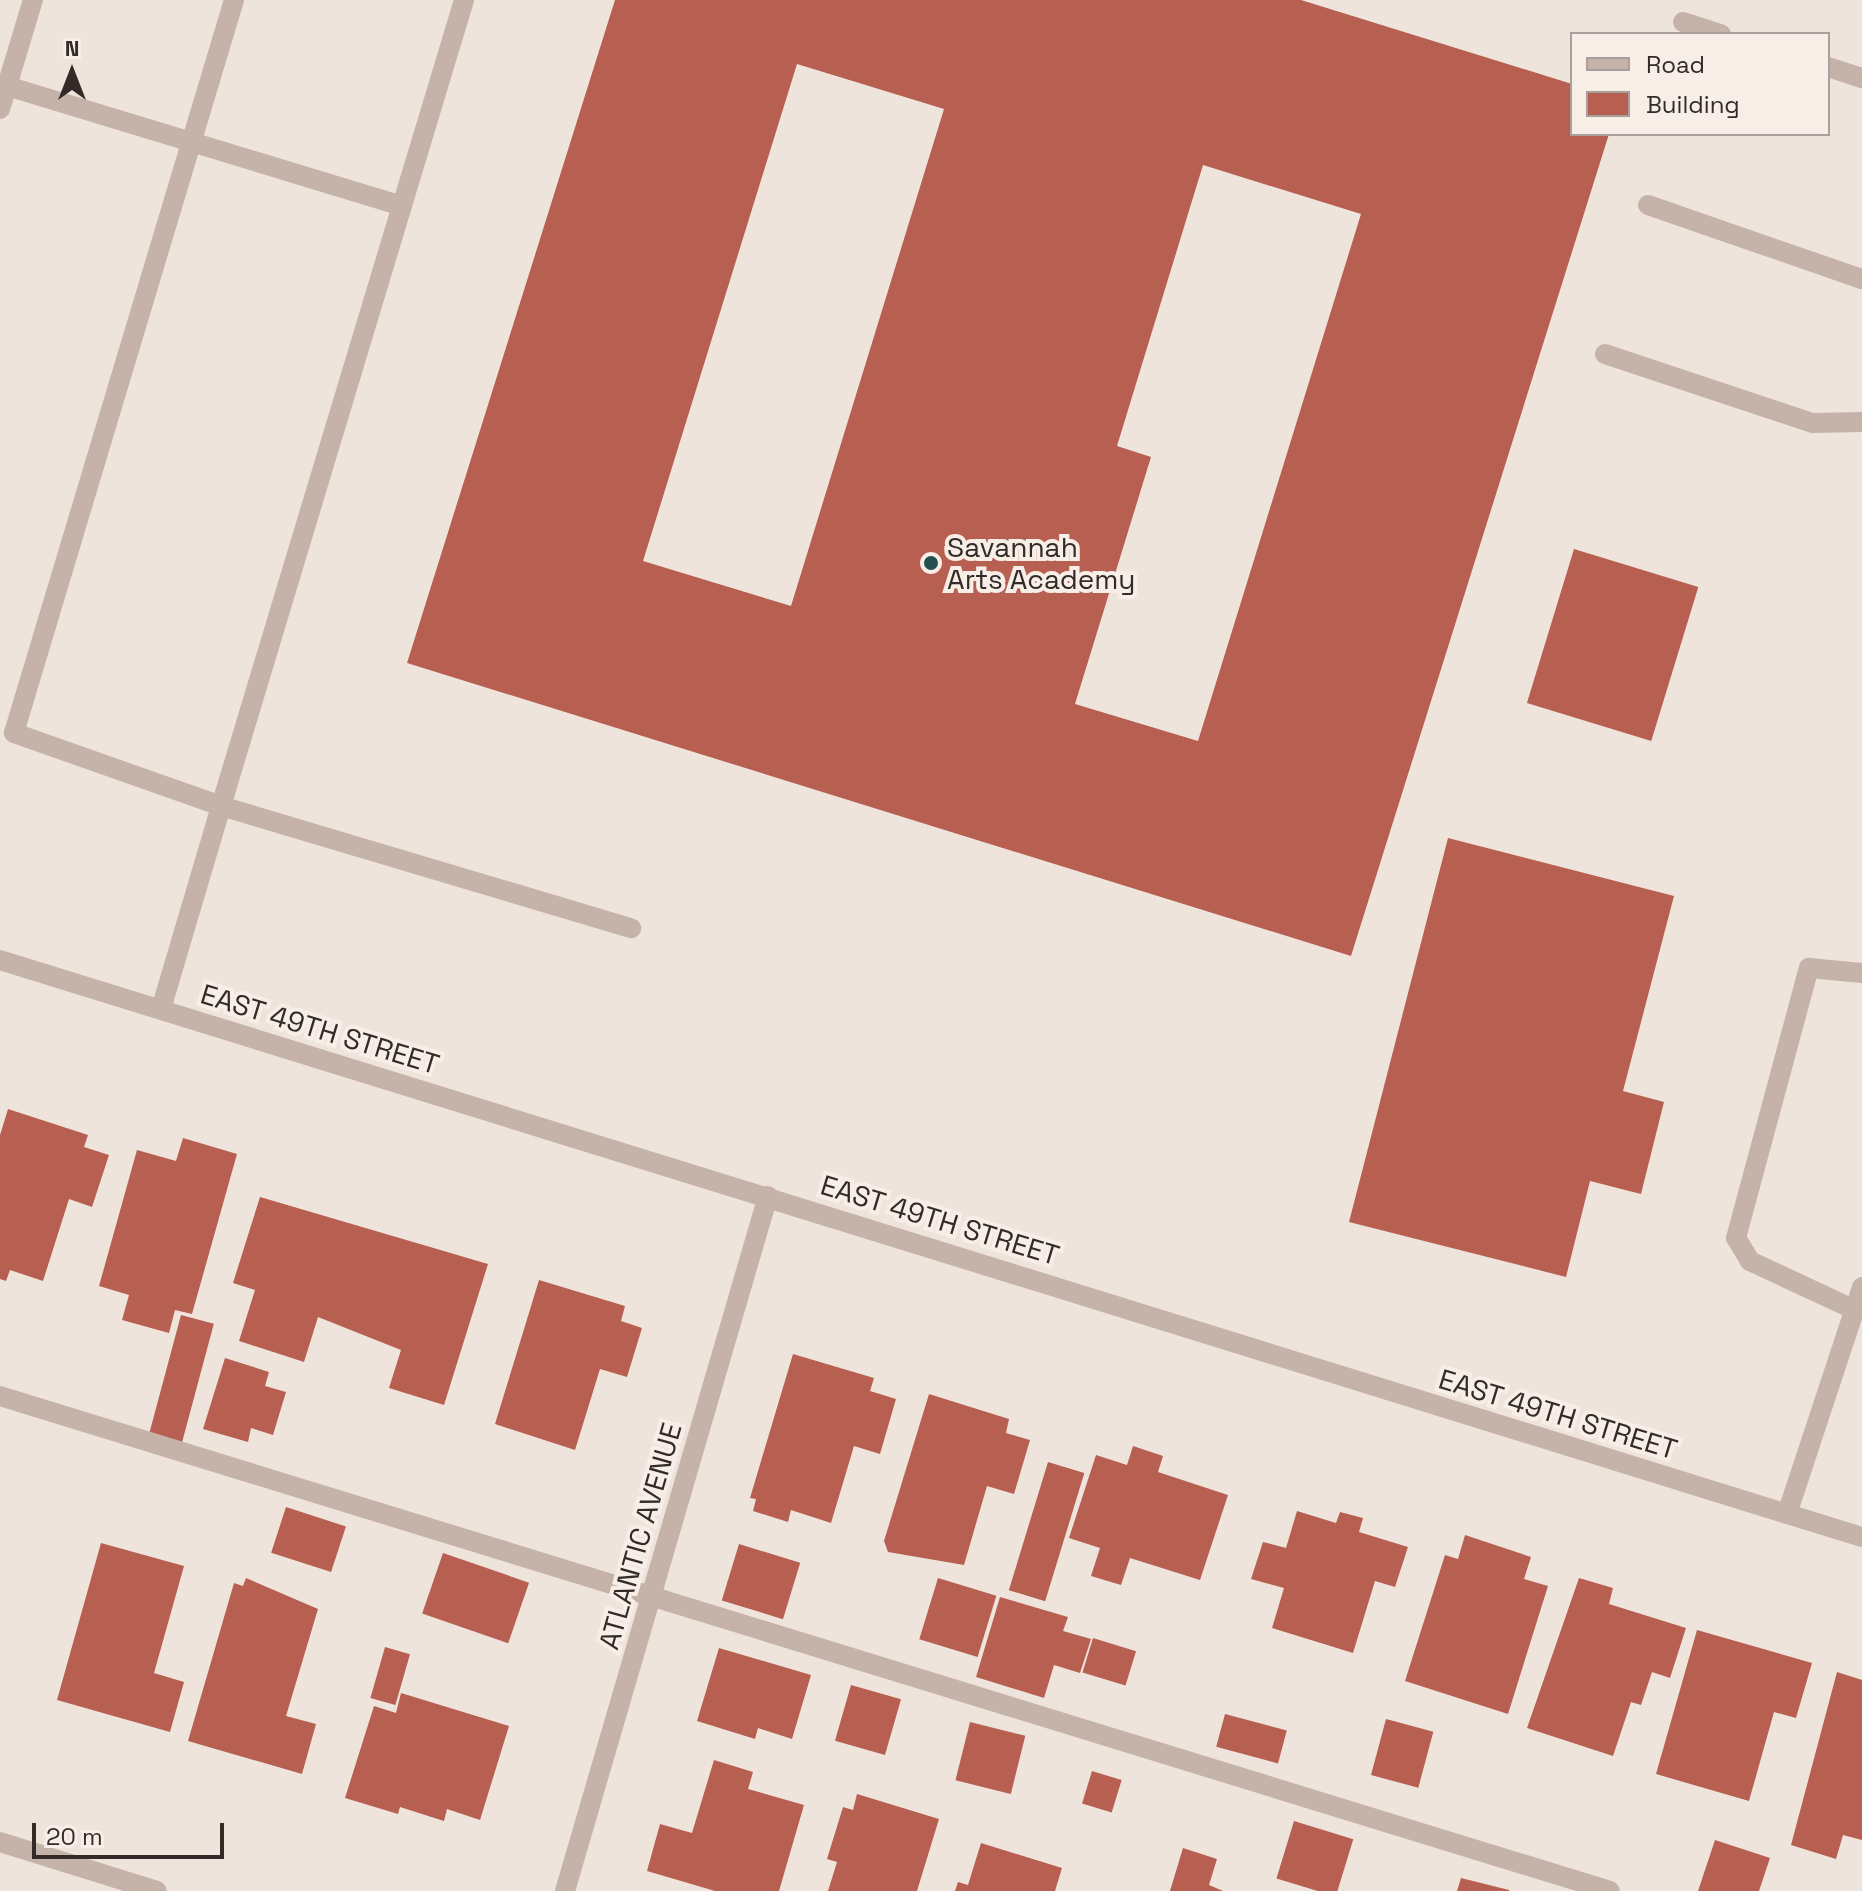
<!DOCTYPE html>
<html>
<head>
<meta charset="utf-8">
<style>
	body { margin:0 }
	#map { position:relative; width:1862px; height:1891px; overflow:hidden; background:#efe4dc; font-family:"Space Grotesk",sans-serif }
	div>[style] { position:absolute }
	.building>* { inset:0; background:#b75f51; transform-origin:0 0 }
	.service>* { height:20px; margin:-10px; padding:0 10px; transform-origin:10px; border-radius:10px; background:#c5b3aa }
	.minor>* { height:20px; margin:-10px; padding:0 10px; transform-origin:10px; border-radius:10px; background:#c5b3aa }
	.dots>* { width:22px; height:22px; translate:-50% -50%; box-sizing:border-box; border:4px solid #f7eee8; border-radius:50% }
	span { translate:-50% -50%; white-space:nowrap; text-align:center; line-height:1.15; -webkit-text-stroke:8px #f7eee8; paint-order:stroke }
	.poi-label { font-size:28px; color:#342b28 }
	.left { translate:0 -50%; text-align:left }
	.street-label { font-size:28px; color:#342b28 }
	.legend { position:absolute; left:1570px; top:32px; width:260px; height:104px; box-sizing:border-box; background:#f7eee8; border:2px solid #a9a09b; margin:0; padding:10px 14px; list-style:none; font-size:24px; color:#342b28 }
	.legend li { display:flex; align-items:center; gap:16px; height:40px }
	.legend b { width:40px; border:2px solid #a9a09b }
	.north { position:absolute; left:32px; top:32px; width:80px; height:80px; -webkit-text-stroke:6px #f7eee8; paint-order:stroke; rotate:0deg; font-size:22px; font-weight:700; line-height:32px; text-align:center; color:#342b28 }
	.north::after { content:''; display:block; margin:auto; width:28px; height:36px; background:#342b28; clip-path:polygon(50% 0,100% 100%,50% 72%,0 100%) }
	.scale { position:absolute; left:32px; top:1823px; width:192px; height:36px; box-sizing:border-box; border:4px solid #342b28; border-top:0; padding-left:10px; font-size:24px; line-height:28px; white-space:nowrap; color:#342b28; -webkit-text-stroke:6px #f7eee8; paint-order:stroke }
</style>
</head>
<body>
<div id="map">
	<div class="building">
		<i style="clip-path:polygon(evenodd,615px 0,1301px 0,1572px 84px,1572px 134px,1609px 134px,1351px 956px,407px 663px,615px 0,797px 64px,944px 109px,791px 606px,643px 561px,797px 64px,615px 0,1203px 165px,1361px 214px,1198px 741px,1075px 704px,1151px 457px,1117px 446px,1203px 165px)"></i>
		<i style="left:1574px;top:549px;width:130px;height:161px;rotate:17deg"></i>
		<i style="clip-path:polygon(1448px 838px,1674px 896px,1623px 1091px,1664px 1102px,1641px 1194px,1590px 1181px,1566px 1277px,1349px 1222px)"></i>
		<i style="clip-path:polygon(8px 1109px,88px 1135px,84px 1147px,109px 1155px,92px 1207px,69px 1199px,43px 1281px,10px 1270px,6px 1281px,0 1279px,0 1135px)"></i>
		<i style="clip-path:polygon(183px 1138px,237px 1154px,192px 1314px,175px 1310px,169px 1333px,122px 1320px,129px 1295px,99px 1286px,137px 1150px,176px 1161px)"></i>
		<i style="clip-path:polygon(260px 1197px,488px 1264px,444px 1405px,389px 1388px,401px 1350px,318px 1317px,304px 1362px,239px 1341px,255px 1290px,233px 1283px)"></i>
		<i style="clip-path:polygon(539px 1280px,625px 1306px,621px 1321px,642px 1328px,627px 1377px,600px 1369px,575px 1450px,495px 1424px)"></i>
		<i style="left:181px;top:1315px;width:34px;height:123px;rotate:15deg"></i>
		<i style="clip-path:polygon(793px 1354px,874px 1378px,870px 1391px,896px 1399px,880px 1454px,854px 1446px,831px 1523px,791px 1510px,788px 1522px,753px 1511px,756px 1499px,750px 1498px)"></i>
		<i style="clip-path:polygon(225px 1358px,269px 1372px,265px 1386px,286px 1392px,273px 1435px,251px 1428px,248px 1442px,203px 1429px)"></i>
		<i style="clip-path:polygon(929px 1394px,1009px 1419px,1006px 1433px,1030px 1440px,1014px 1494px,987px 1486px,964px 1565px,888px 1552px,884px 1541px)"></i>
		<i style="clip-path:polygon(1133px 1446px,1163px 1456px,1158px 1472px,1228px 1495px,1200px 1580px,1130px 1558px,1121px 1585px,1091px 1576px,1100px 1548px,1069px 1538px,1096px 1455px,1127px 1465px)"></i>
		<i style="left:1048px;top:1462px;width:38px;height:134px;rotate:17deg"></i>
		<i style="left:286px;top:1507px;width:63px;height:48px;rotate:18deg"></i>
		<i style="clip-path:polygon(1297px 1511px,1336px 1523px,1340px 1512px,1363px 1518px,1359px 1532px,1408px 1547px,1395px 1587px,1375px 1581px,1353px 1653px,1272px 1628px,1284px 1588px,1251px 1579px,1263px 1542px,1286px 1548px)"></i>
		<i style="clip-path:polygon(1465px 1535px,1531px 1557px,1524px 1579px,1548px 1586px,1508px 1714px,1405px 1681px,1445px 1555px,1458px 1559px)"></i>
		<i style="clip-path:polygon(101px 1543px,184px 1566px,154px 1673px,184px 1682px,170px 1732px,57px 1700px)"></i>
		<i style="left:739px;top:1544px;width:64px;height:59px;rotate:17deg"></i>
		<i style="left:443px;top:1553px;width:91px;height:64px;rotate:19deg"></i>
		<i style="clip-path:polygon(246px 1578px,318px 1609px,286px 1716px,316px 1724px,302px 1774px,188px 1741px,234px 1583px,243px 1586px)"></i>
		<i style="left:938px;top:1578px;width:61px;height:64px;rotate:17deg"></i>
		<i style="clip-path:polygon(1579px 1578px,1613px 1588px,1609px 1604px,1686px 1628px,1670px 1678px,1652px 1672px,1641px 1705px,1631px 1702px,1613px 1756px,1527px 1728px)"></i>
		<i style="clip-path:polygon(1000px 1597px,1068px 1617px,1063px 1631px,1091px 1639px,1080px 1673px,1054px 1665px,1044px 1698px,976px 1677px)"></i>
		<i style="clip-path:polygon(1697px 1630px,1812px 1663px,1796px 1718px,1774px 1712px,1749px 1801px,1656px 1774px)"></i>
		<i style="left:1093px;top:1638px;width:45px;height:36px;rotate:17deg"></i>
		<i style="left:385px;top:1647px;width:26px;height:53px;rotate:16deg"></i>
		<i style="clip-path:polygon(719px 1648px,811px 1675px,792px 1739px,758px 1728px,755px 1739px,697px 1721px)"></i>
		<i style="clip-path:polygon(1837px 1672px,1862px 1680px,1862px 1840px,1843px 1835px,1836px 1859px,1791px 1845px)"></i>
		<i style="left:851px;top:1685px;width:52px;height:58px;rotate:16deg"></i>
		<i style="clip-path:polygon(401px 1693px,509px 1726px,480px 1820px,447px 1809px,444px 1821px,400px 1807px,398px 1814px,345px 1798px,374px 1706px,396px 1713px)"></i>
		<i style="left:1225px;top:1714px;width:64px;height:34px;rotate:15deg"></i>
		<i style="left:1386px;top:1719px;width:49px;height:58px;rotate:15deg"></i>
		<i style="left:970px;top:1722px;width:57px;height:60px;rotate:14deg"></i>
		<i style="clip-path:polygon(714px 1760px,753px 1772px,748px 1789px,804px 1805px,779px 1891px,715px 1891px,647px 1871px,660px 1824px,692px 1833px)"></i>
		<i style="left:1092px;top:1771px;width:31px;height:34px;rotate:17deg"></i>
		<i style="clip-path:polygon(857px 1794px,939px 1819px,917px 1891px,828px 1891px,837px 1862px,827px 1859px,843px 1807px,853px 1810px)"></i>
		<i style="left:1294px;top:1821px;width:62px;height:60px;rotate:17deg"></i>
		<i style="clip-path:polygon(1715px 1840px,1770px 1858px,1759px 1891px,1698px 1891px)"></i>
		<i style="clip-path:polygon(981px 1843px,1062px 1868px,1055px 1891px,955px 1891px,958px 1882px,968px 1885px)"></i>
		<i style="clip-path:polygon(1183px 1848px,1217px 1859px,1209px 1885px,1223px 1891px,1170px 1891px)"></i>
		<i style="clip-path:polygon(1461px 1878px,1509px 1890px,1509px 1891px,1457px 1891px)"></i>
	</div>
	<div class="service">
		<i style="left:234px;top:0;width:765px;rotate:106.71deg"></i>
		<i style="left:14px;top:733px;width:219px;rotate:19.4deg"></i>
		<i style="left:221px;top:806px;width:842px;rotate:-73.22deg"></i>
		<i style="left:1683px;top:22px;width:40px;rotate:18deg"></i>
		<i style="left:1828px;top:67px;width:36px;rotate:18deg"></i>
		<i style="left:7px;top:86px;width:409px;rotate:16.9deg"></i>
		<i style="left:1648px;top:205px;width:226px;rotate:19.1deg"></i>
		<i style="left:1605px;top:354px;width:219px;rotate:18.4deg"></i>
		<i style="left:1813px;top:423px;width:49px;rotate:-1.2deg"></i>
		<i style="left:161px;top:1009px;width:212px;rotate:-73.5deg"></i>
		<i style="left:221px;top:806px;width:428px;rotate:16.6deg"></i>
		<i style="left:1855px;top:1310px;width:116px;rotate:-155deg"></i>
		<i style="left:1750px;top:1261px;width:27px;rotate:-121deg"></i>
		<i style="left:1736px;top:1238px;width:280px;rotate:-74.9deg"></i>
		<i style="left:1809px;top:968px;width:53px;rotate:5.4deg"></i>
		<i style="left:0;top:1396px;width:1684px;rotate:17.09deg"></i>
	</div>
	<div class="minor">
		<i style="left:0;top:109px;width:114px;rotate:-73.2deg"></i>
		<i style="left:0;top:960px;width:1949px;rotate:17.22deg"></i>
		<i style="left:1787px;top:1514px;width:239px;rotate:-71.7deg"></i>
		<i style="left:0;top:1842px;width:164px;rotate:17.3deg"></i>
		<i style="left:565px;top:1891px;width:724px;rotate:-73.72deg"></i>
	</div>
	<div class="dots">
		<i style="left:931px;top:563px;background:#23504e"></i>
	</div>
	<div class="poi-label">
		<span class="left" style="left:947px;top:563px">Savannah<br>Arts Academy</span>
	</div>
	<div class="street-label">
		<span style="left:320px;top:1029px;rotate:17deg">EAST 49TH STREET</span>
		<span style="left:940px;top:1220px;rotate:17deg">EAST 49TH STREET</span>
		<span style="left:1558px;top:1414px;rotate:17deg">EAST 49TH STREET</span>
		<span style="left:640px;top:1536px;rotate:-74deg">ATLANTIC AVENUE</span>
	</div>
	<ul class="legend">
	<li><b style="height:10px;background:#c5b3aa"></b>Road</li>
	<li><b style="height:22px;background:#b75f51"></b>Building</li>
	</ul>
	<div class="north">N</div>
	<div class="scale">20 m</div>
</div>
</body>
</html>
